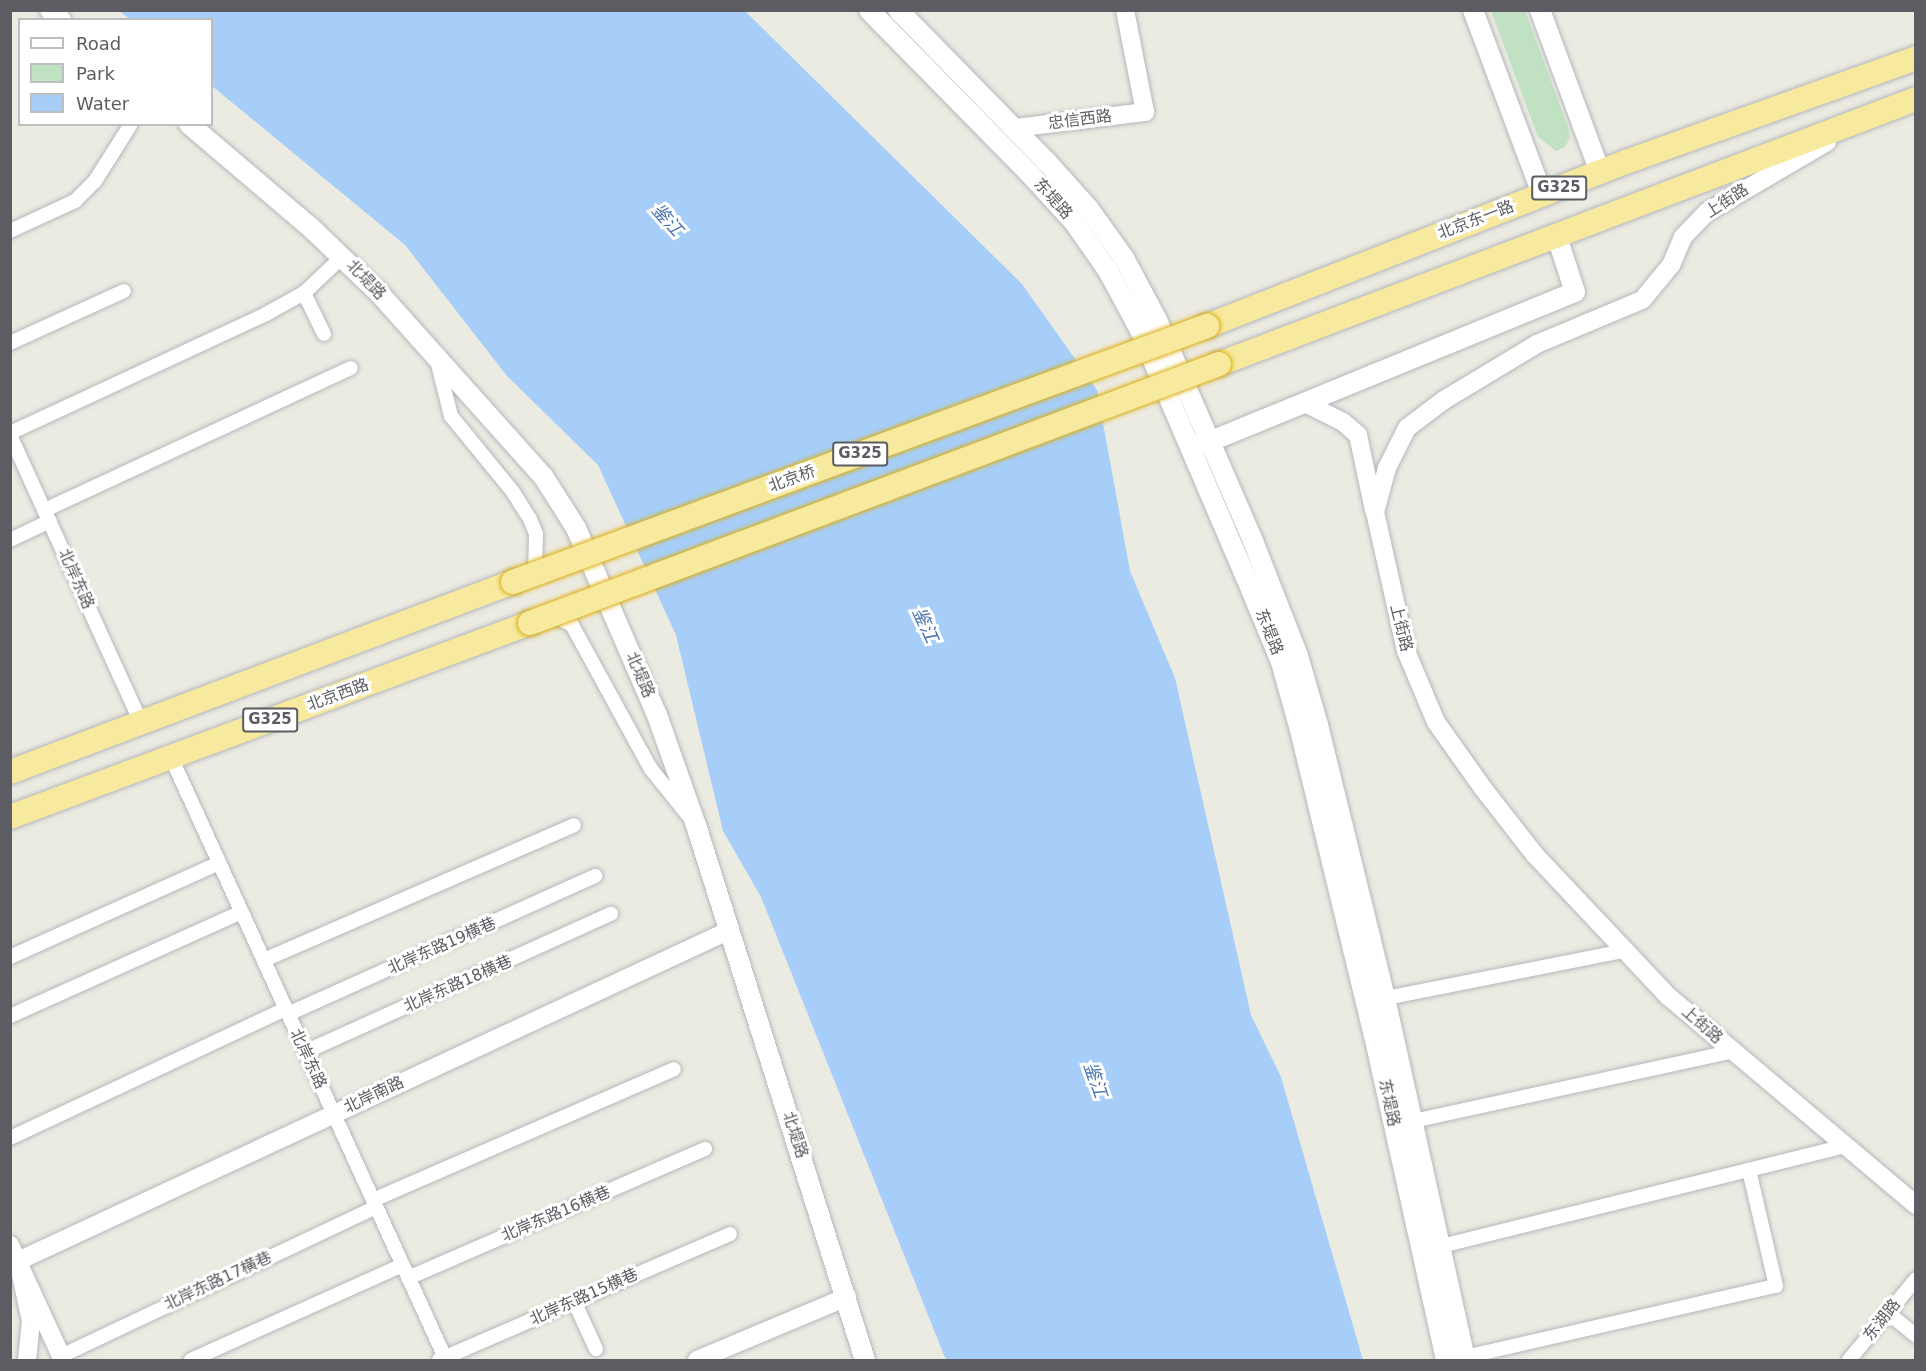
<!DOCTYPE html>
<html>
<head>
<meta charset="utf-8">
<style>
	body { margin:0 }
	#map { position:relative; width:1926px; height:1371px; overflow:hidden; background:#ecebe2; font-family:"DejaVu Sans","Noto Sans SC",sans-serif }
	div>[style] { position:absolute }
	.green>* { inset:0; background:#c0e2c3 }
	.water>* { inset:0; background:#a6cef8 }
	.roads { filter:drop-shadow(0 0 2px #b5b7bc) drop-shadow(0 0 2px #b5b7bc) }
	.minor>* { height:14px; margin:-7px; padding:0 7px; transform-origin:7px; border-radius:7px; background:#fff }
	.tertiary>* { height:18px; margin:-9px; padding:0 9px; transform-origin:9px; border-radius:9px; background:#fff }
	.secondary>* { height:20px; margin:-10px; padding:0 10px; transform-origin:10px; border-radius:10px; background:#fff }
	.trunk>* { height:24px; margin:-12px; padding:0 12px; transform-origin:12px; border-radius:12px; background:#f7ea9e }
	.bridges { filter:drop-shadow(0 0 2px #ddae11) drop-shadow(0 0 2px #ddae11) }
	.trunk-bridge>* { height:24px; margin:-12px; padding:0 12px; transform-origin:12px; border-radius:12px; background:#f7ea9e }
	span { translate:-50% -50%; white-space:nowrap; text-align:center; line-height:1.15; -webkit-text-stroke:6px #fff; paint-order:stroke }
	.shield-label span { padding:2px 4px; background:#fff; border:2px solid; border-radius:4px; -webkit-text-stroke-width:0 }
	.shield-label { font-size:15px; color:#5b5d62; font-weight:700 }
	.street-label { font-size:16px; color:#5b5d62 }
	.water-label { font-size:18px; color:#4873b1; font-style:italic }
	.frame { position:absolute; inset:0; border:12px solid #5b5d62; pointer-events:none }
	.legend { position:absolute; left:18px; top:18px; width:195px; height:108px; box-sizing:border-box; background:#fff; border:2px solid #bdbec0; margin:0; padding:8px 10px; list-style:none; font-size:18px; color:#5b5d62 }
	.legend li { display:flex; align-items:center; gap:12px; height:30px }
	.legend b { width:30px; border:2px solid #bdbec0 }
</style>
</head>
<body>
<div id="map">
	<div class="green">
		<i style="clip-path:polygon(1491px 11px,1525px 11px,1568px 127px,1570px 138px,1565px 147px,1556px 151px,1538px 137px)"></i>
	</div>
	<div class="water">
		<i style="clip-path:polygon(119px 11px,745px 11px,1022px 284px,1097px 390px,1130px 571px,1175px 678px,1251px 1015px,1281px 1077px,1363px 1360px,946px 1360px,761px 897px,723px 831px,676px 635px,598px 465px,507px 376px,405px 245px,212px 86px,212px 20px,130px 19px)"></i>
	</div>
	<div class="roads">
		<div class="minor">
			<i style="left:10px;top:231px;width:72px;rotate:-24.8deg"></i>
			<i style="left:75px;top:201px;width:28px;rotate:-45deg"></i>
			<i style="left:95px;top:181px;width:67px;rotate:-57.7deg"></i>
			<i style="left:324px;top:334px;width:46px;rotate:-116deg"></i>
			<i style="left:304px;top:293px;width:54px;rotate:-43.5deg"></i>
			<i style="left:10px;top:343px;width:125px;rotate:-24.5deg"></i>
			<i style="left:437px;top:360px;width:58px;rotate:76deg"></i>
			<i style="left:451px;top:416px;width:98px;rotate:50.8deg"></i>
			<i style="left:513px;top:492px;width:32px;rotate:58deg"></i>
			<i style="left:530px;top:519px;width:16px;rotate:68deg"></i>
			<i style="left:536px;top:534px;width:40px;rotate:91.4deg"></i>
			<i style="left:10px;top:433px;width:282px;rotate:-24.9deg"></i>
			<i style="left:266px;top:314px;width:43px;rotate:-28.9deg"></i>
			<i style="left:10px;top:435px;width:316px;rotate:65.5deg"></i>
			<i style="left:45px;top:510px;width:337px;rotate:-24.9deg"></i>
			<i style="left:10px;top:540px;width:44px;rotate:-25.4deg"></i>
			<i style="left:551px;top:615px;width:23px;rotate:25deg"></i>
			<i style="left:572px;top:625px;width:164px;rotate:61.3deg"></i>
			<i style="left:651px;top:769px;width:59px;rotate:51.2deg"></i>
			<i style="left:171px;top:757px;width:663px;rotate:65.48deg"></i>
			<i style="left:10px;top:957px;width:229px;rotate:-24.2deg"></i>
			<i style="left:264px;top:960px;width:338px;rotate:-23.5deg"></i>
			<i style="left:1376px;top:1000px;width:253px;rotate:-11.2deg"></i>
			<i style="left:288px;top:1014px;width:337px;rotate:-24.2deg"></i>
			<i style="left:10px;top:1016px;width:253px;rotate:-24.2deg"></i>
			<i style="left:305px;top:1052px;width:336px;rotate:-24.3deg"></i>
			<i style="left:1404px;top:1123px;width:337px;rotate:-12.3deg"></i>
			<i style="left:10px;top:1138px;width:305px;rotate:-25.1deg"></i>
			<i style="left:373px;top:1200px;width:328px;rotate:-23.5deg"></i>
			<i style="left:1441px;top:1246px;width:415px;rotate:-13.9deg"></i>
			<i style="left:408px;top:1278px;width:324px;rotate:-23.5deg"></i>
			<i style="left:574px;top:1301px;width:53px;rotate:65.4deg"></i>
			<i style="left:1888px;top:1313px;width:36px;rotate:39deg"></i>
			<i style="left:61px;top:1356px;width:348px;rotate:-25.3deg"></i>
			<i style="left:1465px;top:1357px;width:319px;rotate:-12.9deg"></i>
			<i style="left:1776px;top:1286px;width:119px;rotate:-103.1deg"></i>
			<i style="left:191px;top:1360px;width:231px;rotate:-24.2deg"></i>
			<i style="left:439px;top:1360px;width:317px;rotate:-23.4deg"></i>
			<i style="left:1849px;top:1360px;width:105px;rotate:-50.4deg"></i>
		</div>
		<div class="tertiary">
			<i style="left:1015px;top:128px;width:131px;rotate:-7deg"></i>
			<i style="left:1145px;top:112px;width:104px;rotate:-101.1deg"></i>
			<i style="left:1827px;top:142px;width:139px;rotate:149.7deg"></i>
			<i style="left:1707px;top:212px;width:35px;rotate:134deg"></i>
			<i style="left:1683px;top:237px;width:30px;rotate:113deg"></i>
			<i style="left:1671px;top:265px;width:45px;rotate:129.6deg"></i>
			<i style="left:1642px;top:300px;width:114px;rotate:157.3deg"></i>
			<i style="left:1537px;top:344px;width:109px;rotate:148.9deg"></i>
			<i style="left:1444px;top:400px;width:46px;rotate:142.9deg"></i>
			<i style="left:1407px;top:428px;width:45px;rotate:116.6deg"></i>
			<i style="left:1387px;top:468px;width:46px;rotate:105.3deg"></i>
			<i style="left:1375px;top:512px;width:142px;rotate:77.4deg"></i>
			<i style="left:1406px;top:651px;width:77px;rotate:67.1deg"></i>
			<i style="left:1436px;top:722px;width:80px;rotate:54.7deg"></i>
			<i style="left:1482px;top:787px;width:86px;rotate:52.1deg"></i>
			<i style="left:1535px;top:855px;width:195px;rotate:46.7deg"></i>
			<i style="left:1669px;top:997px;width:323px;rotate:40.1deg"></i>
			<i style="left:1305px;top:403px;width:42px;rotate:26.6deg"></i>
			<i style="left:1343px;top:422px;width:20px;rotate:41deg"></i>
			<i style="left:1358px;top:435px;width:77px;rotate:78deg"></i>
			<i style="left:10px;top:1245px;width:127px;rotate:65.3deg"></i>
			<i style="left:27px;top:1360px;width:39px;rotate:-84deg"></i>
			<i style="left:31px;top:1321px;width:61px;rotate:-102.2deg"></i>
			<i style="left:18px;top:1261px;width:785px;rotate:-24.93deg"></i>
			<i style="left:697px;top:1360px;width:163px;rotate:-22.8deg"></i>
		</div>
		<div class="secondary">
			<i style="left:50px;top:10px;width:15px;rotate:42deg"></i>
			<i style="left:869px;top:10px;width:231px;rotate:45.5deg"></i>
			<i style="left:1031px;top:175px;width:64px;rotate:47.5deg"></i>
			<i style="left:1074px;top:222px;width:57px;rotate:54.9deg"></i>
			<i style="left:1107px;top:269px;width:67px;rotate:61.5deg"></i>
			<i style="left:1139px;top:328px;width:287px;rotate:66.8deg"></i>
			<i style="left:1252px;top:592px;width:76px;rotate:67.5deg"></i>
			<i style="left:1281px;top:662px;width:71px;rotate:74.4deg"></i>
			<i style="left:1300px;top:730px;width:314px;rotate:76.4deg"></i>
			<i style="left:1374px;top:1035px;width:333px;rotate:77.5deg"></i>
			<i style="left:898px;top:10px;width:211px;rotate:45.6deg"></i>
			<i style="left:1046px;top:161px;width:64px;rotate:48.1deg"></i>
			<i style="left:1089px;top:209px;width:60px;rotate:54.5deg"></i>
			<i style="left:1124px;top:258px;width:70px;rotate:62deg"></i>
			<i style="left:1157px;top:320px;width:241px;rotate:66.5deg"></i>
			<i style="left:1253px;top:541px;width:123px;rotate:68.6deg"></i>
			<i style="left:1298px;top:656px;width:72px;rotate:73.8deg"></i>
			<i style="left:1318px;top:725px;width:281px;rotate:76.2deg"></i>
			<i style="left:1385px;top:998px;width:371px;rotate:77.5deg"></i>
			<i style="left:1473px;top:10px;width:197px;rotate:69.4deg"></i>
			<i style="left:1540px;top:10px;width:173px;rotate:69.7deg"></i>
			<i style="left:189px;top:124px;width:159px;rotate:40.4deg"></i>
			<i style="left:310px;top:227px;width:97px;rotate:43.7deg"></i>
			<i style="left:380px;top:294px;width:244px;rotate:48.2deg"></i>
			<i style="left:543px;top:476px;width:62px;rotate:57.6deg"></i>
			<i style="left:576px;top:528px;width:204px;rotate:66.6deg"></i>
			<i style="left:657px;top:715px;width:117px;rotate:70.5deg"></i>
			<i style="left:696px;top:825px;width:561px;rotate:72.47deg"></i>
			<i style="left:1199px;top:446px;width:406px;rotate:-22.3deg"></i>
			<i style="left:1575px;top:292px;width:61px;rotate:-108.1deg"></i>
		</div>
		<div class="trunk">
			<i style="left:1207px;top:326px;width:450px;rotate:-21.4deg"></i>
			<i style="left:1626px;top:162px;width:308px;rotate:-19.7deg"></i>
			<i style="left:1219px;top:364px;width:746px;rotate:-20.82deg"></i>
			<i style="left:10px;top:772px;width:538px;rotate:-20.69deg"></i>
			<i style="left:10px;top:817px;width:555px;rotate:-20.46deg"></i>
		</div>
	</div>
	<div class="bridges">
		<div class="trunk-bridge">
			<i style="left:513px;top:582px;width:740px;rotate:-20.25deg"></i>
			<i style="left:530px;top:623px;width:736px;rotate:-20.6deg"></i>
		</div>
	</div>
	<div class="shield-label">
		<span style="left:1559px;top:188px">G325</span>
		<span style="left:860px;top:454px">G325</span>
		<span style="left:270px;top:720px">G325</span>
	</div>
	<div class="street-label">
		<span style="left:1080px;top:120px;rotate:-7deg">忠信西路</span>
		<span style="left:1053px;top:199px;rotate:48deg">东堤路</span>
		<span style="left:1727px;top:201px;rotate:-33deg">上街路</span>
		<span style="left:1476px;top:220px;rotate:-21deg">北京东一路</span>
		<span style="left:366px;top:280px;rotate:46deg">北堤路</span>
		<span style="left:792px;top:479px;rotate:-20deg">北京桥</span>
		<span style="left:76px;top:579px;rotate:66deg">北岸东路</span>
		<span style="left:1401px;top:628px;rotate:76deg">上街路</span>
		<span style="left:1269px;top:632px;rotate:68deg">东堤路</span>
		<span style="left:640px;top:675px;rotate:67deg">北堤路</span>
		<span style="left:338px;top:695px;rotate:-20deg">北京西路</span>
		<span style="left:442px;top:946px;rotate:-24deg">北岸东路19横巷</span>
		<span style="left:458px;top:984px;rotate:-24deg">北岸东路18横巷</span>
		<span style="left:1702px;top:1025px;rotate:41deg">上街路</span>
		<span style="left:308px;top:1059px;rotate:65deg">北岸东路</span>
		<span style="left:374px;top:1095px;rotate:-25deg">北岸南路</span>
		<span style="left:1389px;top:1103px;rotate:78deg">东堤路</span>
		<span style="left:795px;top:1135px;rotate:72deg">北堤路</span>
		<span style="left:556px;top:1214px;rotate:-23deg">北岸东路16横巷</span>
		<span style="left:218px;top:1281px;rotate:-25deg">北岸东路17横巷</span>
		<span style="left:584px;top:1297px;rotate:-24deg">北岸东路15横巷</span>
		<span style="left:1882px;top:1320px;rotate:-51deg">东湖路</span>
	</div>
	<div class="water-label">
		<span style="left:667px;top:220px;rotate:48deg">鉴江</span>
		<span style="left:925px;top:625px;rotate:65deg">鉴江</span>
		<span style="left:1095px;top:1080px;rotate:71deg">鉴江</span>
	</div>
	<div class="frame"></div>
	<ul class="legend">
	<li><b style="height:8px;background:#fff"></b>Road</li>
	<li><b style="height:16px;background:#c0e2c3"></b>Park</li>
	<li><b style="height:16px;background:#a6cef8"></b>Water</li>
	</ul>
</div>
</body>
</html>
